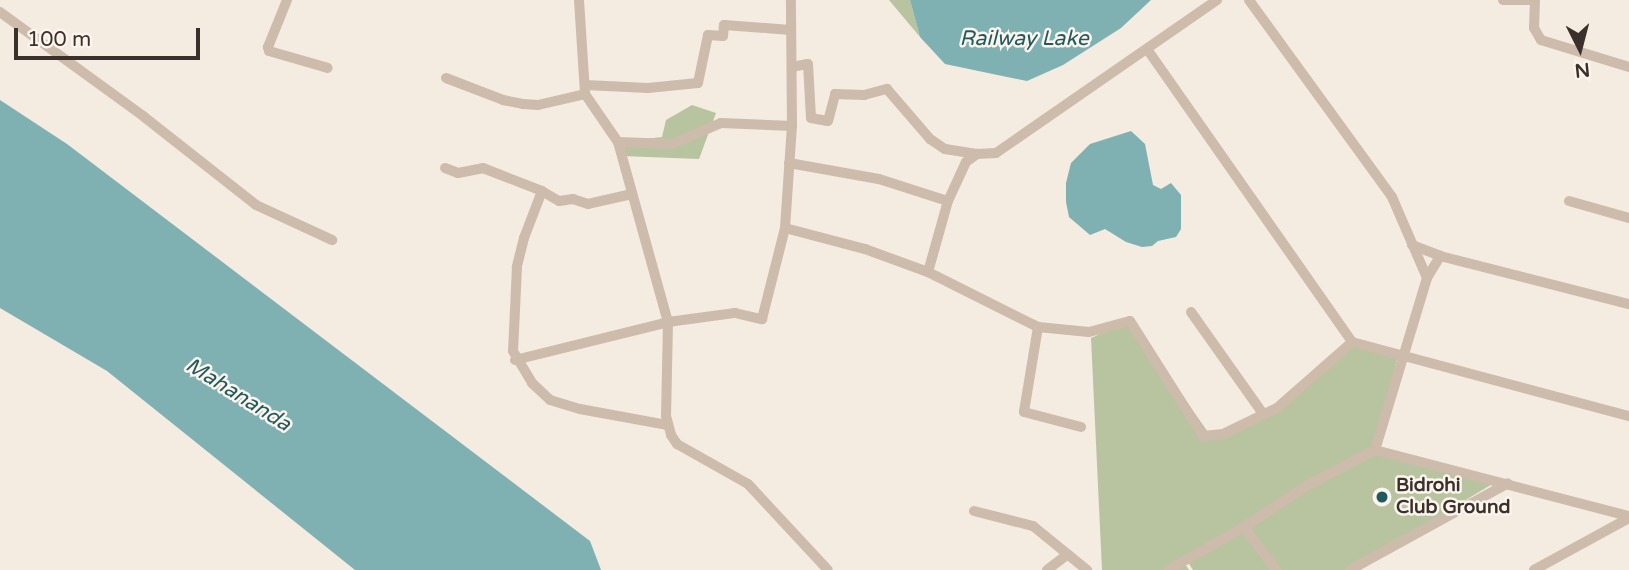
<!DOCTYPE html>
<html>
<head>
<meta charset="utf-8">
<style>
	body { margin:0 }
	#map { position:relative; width:1629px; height:570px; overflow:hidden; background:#f4ebe1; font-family:"Varela Round",sans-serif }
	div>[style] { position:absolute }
	.green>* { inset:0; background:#b8c4a0 }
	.water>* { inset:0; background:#7fb0b2 }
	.minor>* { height:10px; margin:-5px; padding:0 5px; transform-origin:5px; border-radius:5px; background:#cdbbac }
	.dots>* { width:19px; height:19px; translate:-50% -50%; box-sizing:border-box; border:4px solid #fbf5ee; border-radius:50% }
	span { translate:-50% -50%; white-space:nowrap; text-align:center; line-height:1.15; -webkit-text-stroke:5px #fbf5ee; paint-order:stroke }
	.poi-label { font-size:19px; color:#3b302b; font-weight:700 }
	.left { translate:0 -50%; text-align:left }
	.water-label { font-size:21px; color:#1f5a5e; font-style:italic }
	.north { position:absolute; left:1545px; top:14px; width:70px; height:70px; -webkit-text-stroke:5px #fbf5ee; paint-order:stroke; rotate:174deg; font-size:19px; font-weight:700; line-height:28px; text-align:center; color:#3b302b }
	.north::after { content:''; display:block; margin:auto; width:24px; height:32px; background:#3b302b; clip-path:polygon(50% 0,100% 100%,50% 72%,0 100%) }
	.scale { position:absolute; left:14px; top:28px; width:186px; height:32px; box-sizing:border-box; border:4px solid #3b302b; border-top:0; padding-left:9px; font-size:21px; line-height:24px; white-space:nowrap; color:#3b302b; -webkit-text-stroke:5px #fbf5ee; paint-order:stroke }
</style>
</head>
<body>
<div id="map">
	<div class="green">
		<i style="clip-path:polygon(889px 0,910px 0,920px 37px)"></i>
		<i style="clip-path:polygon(692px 105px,716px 113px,699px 159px,622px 156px,618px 142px,662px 137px,666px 120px)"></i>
		<i style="clip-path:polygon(1130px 321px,1210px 435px,1277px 408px,1352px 342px,1398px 355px,1375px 450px,1494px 483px,1349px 570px,1193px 570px,1186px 559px,1183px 561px,1189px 570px,1102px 570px,1091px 338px)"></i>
	</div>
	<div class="water">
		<i style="clip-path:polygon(910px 0,1151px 0,1121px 28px,1063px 65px,1027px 81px,945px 64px,920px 37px)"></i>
		<i style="clip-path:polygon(0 100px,67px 144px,590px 541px,601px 570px,355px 570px,107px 371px,0 308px)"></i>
		<i style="clip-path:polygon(1131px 131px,1145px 144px,1153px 185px,1161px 189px,1171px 183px,1181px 195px,1181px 229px,1176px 237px,1158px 241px,1152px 246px,1142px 247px,1126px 242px,1105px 229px,1090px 235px,1069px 217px,1066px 202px,1066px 183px,1071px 163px,1090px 144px)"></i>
	</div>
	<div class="minor">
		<i style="left:287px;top:0;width:51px;rotate:112deg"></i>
		<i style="left:268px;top:47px;width:4px;rotate:76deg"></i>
		<i style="left:269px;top:51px;width:61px;rotate:16.1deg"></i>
		<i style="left:579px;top:0;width:94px;rotate:86.3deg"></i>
		<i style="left:585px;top:94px;width:58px;rotate:55.5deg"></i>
		<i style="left:618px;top:142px;width:187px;rotate:74.5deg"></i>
		<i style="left:668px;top:322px;width:94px;rotate:91.2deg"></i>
		<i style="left:666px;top:416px;width:20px;rotate:75deg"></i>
		<i style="left:671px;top:435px;width:11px;rotate:56deg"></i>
		<i style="left:677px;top:444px;width:81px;rotate:29.4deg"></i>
		<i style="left:748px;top:484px;width:117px;rotate:47.1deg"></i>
		<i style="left:1249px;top:0;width:243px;rotate:54deg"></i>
		<i style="left:1392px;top:197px;width:88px;rotate:66.6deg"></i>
		<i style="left:1427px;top:278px;width:180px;rotate:106.8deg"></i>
		<i style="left:1375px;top:450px;width:76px;rotate:152.4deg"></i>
		<i style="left:1308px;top:485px;width:77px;rotate:146.7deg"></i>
		<i style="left:1244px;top:527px;width:54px;rotate:53.3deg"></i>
		<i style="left:1503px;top:0;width:30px"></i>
		<i style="left:1535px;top:0;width:28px;rotate:92deg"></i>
		<i style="left:1534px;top:28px;width:14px;rotate:60deg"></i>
		<i style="left:1541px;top:40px;width:92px;rotate:17.1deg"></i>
		<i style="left:0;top:12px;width:177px;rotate:36deg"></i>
		<i style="left:143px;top:116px;width:144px;rotate:38.2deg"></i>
		<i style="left:256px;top:205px;width:84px;rotate:24.7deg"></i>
		<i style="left:1147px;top:49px;width:358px;rotate:55deg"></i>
		<i style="left:1352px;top:342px;width:287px;rotate:15deg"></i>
		<i style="left:792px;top:67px;width:16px;rotate:-11deg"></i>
		<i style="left:808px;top:64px;width:54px;rotate:86.8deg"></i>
		<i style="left:811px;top:118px;width:17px;rotate:10deg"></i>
		<i style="left:828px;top:121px;width:28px;rotate:-75deg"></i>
		<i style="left:835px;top:94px;width:29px;rotate:2deg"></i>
		<i style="left:864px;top:95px;width:24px;rotate:-15deg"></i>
		<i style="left:887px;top:89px;width:66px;rotate:49.3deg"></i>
		<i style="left:930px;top:139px;width:18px;rotate:34deg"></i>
		<i style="left:945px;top:149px;width:32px;rotate:9deg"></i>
		<i style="left:977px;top:154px;width:19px;rotate:-3deg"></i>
		<i style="left:996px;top:153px;width:269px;rotate:-34.7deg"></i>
		<i style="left:446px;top:78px;width:61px;rotate:21.1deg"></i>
		<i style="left:503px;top:100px;width:20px;rotate:11deg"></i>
		<i style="left:523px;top:104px;width:15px;rotate:4deg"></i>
		<i style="left:538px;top:105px;width:48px;rotate:-13.2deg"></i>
		<i style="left:585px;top:85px;width:63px;rotate:2.7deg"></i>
		<i style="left:648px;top:88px;width:50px;rotate:-5.7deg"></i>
		<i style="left:698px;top:83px;width:49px;rotate:-78.2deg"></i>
		<i style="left:708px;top:35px;width:15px;rotate:4deg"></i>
		<i style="left:723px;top:36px;width:11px;rotate:-85deg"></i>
		<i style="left:724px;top:25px;width:67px;rotate:4.3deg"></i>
		<i style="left:618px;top:142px;width:54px;rotate:2.1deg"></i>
		<i style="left:672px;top:144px;width:53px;rotate:-23.2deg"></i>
		<i style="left:721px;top:123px;width:71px;rotate:2.4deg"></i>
		<i style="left:789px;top:163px;width:91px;rotate:10.1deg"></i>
		<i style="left:879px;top:179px;width:72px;rotate:17.7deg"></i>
		<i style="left:445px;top:168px;width:14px;rotate:21deg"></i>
		<i style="left:458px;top:173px;width:25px;rotate:-11deg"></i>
		<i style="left:483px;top:168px;width:63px;rotate:21.3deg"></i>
		<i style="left:632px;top:194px;width:45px;rotate:167.2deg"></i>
		<i style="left:588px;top:204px;width:16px;rotate:-162deg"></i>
		<i style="left:573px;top:199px;width:14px;rotate:172deg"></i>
		<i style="left:559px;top:201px;width:20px;rotate:-150deg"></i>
		<i style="left:542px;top:191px;width:50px;rotate:111deg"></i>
		<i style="left:524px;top:238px;width:30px;rotate:104deg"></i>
		<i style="left:517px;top:267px;width:84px;rotate:92.7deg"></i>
		<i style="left:513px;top:351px;width:37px;rotate:59deg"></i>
		<i style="left:532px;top:383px;width:25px;rotate:43deg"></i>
		<i style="left:550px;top:400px;width:31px;rotate:17deg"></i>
		<i style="left:580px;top:409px;width:88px;rotate:10.4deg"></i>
		<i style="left:1569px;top:201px;width:62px;rotate:15.8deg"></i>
		<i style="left:785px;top:228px;width:83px;rotate:14.7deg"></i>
		<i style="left:865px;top:249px;width:67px;rotate:20.1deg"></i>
		<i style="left:928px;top:272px;width:123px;rotate:26.6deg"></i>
		<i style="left:1038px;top:327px;width:51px;rotate:5.6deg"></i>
		<i style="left:1089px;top:332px;width:42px;rotate:-15deg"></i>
		<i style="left:1130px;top:321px;width:136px;rotate:57.6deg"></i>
		<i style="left:1203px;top:436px;width:20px;rotate:-6deg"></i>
		<i style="left:1223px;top:434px;width:60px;rotate:-25.7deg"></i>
		<i style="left:1277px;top:408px;width:100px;rotate:-41.3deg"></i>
		<i style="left:1412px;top:245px;width:30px;rotate:21deg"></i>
		<i style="left:928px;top:272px;width:74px;rotate:-74.3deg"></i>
		<i style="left:948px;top:201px;width:43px;rotate:-65.2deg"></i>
		<i style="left:966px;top:162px;width:14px;rotate:-36deg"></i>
		<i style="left:1427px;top:278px;width:26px;rotate:-59deg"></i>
		<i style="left:1440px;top:256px;width:195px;rotate:14.3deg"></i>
		<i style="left:1191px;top:312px;width:126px;rotate:54.7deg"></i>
		<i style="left:1038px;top:327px;width:86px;rotate:99.4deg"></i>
		<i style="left:1024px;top:412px;width:59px;rotate:14.7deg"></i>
		<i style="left:515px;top:360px;width:158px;rotate:-13.9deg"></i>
		<i style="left:668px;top:322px;width:68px;rotate:-7.7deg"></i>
		<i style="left:735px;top:313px;width:28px;rotate:13deg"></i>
		<i style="left:762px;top:319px;width:94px;rotate:-75.8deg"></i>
		<i style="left:785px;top:228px;width:102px;rotate:-86.1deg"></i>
		<i style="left:792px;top:126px;width:126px;rotate:-90.5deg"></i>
		<i style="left:1375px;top:450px;width:262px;rotate:14.6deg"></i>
		<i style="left:974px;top:511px;width:61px;rotate:14.3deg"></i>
		<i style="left:1033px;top:526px;width:70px;rotate:39.2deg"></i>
		<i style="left:1047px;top:570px;width:26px;rotate:-37deg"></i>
		<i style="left:1168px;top:570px;width:87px;rotate:-29.5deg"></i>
		<i style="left:1350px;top:570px;width:180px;rotate:-28.8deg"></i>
		<i style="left:1534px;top:570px;width:108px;rotate:-28.7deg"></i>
	</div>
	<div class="dots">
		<i style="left:1382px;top:497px;background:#1f5a5e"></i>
	</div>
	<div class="poi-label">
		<span class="left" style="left:1396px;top:497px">Bidrohi<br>Club Ground</span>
	</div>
	<div class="water-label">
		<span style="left:1024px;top:39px">Railway Lake</span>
		<span style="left:238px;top:395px;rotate:32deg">Mahananda</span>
	</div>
	<div class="north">N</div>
	<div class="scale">100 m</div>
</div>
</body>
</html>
